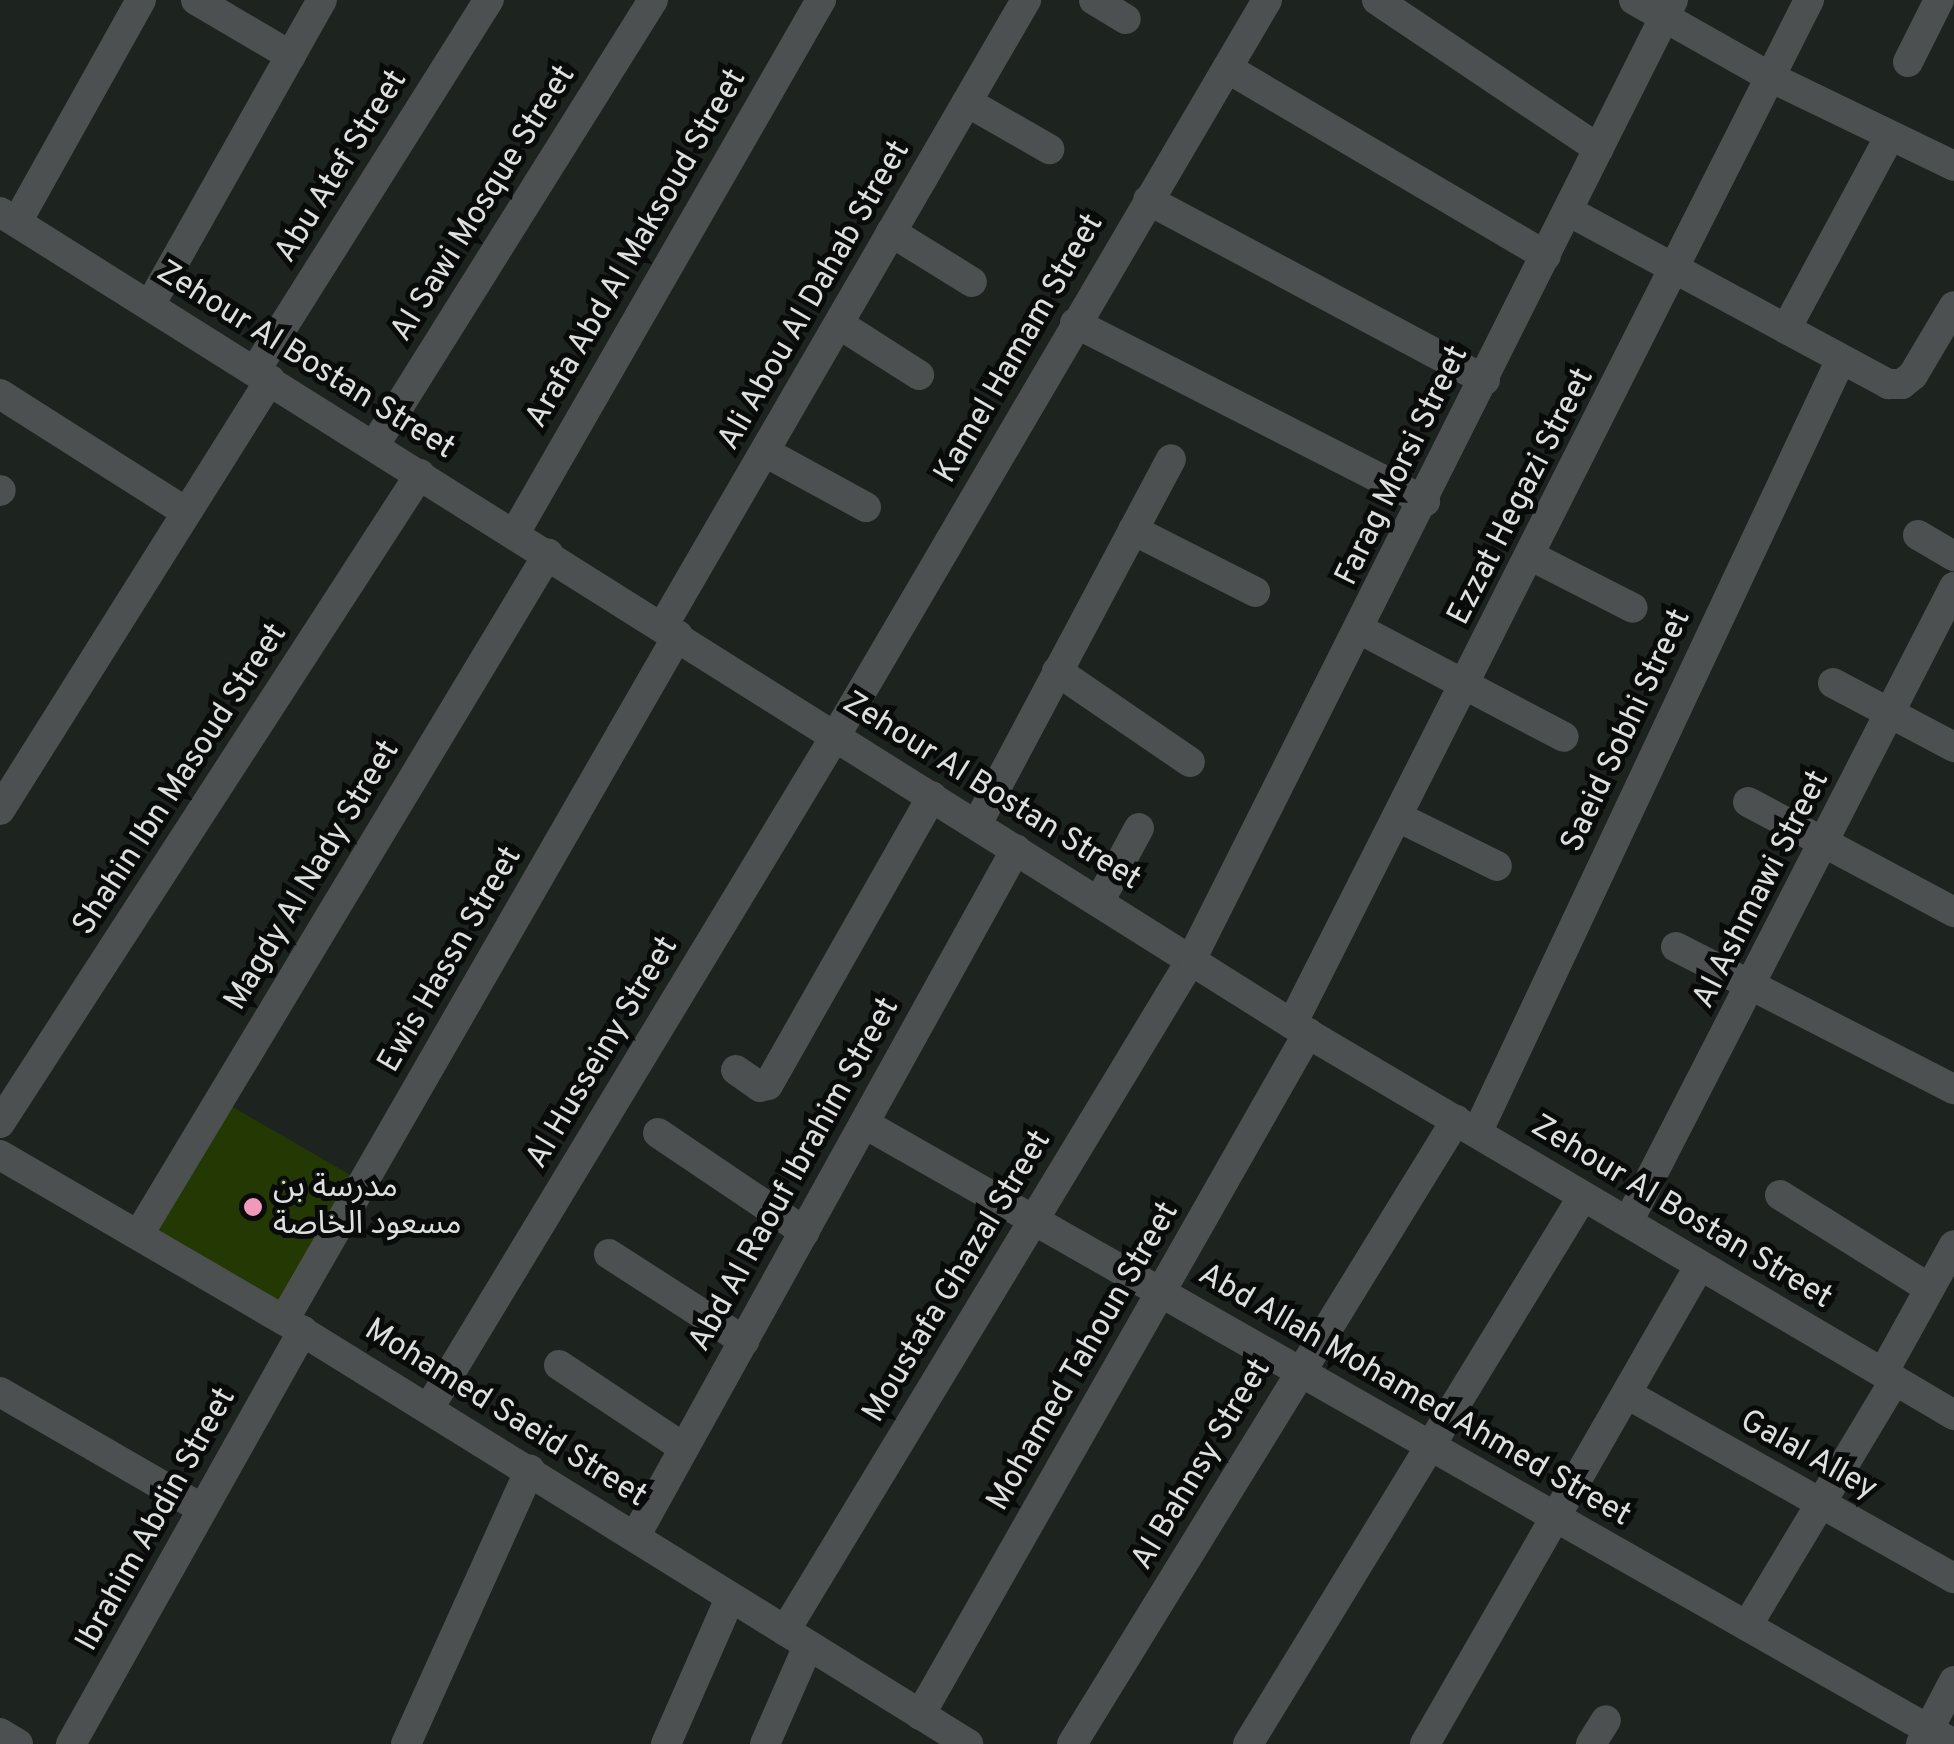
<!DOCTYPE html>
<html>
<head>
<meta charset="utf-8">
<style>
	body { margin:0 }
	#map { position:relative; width:1954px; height:1744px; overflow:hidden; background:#1d231f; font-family:Overpass,"Noto Sans Arabic",sans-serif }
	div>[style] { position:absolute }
	.building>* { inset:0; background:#243804; transform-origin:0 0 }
	.minor>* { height:30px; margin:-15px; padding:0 15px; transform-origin:15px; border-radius:15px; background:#4d5050 }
	.dots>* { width:28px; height:28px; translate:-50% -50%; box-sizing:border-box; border:5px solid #090b0a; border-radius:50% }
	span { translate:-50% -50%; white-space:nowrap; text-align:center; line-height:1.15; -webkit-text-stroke:10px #090b0a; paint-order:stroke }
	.street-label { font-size:32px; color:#dce0de }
	.poi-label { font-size:32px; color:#dce0de }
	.left { translate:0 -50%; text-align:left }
</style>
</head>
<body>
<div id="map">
	<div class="building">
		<i style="left:224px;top:1102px;width:155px;height:153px;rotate:30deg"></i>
	</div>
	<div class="minor">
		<i style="left:196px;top:0;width:110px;rotate:30.5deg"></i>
		<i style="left:1094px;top:0;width:37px;rotate:31deg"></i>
		<i style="left:1377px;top:0;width:267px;rotate:33.9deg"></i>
		<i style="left:1634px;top:0;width:156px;rotate:29.5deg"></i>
		<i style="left:1770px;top:77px;width:204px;rotate:25.8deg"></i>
		<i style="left:1908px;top:62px;width:69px;rotate:-63.4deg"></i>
		<i style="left:1227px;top:68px;width:370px;rotate:30.5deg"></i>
		<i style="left:967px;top:102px;width:95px;rotate:29.8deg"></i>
		<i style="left:1148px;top:200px;width:382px;rotate:28.1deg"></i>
		<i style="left:0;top:212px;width:1526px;rotate:32.15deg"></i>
		<i style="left:1292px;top:1024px;width:769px;rotate:30.57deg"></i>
		<i style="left:1570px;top:212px;width:362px;rotate:28.4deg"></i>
		<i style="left:1888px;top:384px;width:14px"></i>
		<i style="left:1902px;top:384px;width:14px;rotate:-39deg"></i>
		<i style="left:1913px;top:375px;width:80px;rotate:-59.3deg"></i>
		<i style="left:17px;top:222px;width:254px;rotate:-60.8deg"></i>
		<i style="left:891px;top:232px;width:95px;rotate:31.7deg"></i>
		<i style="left:150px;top:305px;width:350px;rotate:-60.6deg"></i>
		<i style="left:1075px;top:323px;width:393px;rotate:27deg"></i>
		<i style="left:839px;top:324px;width:95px;rotate:32.5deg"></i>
		<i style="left:1786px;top:329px;width:219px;rotate:-61.7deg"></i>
		<i style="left:255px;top:371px;width:439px;rotate:-57.8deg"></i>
		<i style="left:0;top:394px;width:220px;rotate:32.4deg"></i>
		<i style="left:374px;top:446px;width:526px;rotate:-57.97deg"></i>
		<i style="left:765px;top:452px;width:115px;rotate:28.6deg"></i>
		<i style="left:0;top:491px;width:1px;rotate:-45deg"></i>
		<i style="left:1133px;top:530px;width:137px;rotate:26.9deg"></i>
		<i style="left:515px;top:533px;width:615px;rotate:-60.14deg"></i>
		<i style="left:1918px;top:535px;width:42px;rotate:30.3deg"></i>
		<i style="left:1531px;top:556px;width:114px;rotate:27deg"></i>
		<i style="left:663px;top:626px;width:724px;rotate:-59.89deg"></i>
		<i style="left:1361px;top:630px;width:229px;rotate:27.8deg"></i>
		<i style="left:1057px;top:671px;width:161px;rotate:34.4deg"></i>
		<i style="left:1833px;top:683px;width:137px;rotate:27.9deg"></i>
		<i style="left:1748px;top:802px;width:234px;rotate:28.1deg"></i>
		<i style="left:0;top:810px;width:508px;rotate:-57.88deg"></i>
		<i style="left:1400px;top:818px;width:108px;rotate:26.3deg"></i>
		<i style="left:977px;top:824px;width:413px;rotate:-62deg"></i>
		<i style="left:1099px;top:902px;width:84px;rotate:-61.6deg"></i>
		<i style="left:1676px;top:947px;width:312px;rotate:27.1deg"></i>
		<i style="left:1292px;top:1024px;width:1147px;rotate:-63.21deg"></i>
		<i style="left:736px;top:1070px;width:29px;rotate:35deg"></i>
		<i style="left:760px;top:1087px;width:8px;rotate:-14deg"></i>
		<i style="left:768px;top:1085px;width:332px;rotate:-60.4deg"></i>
		<i style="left:0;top:1123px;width:773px;rotate:-57.09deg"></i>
		<i style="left:865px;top:1124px;width:1253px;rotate:29.65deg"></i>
		<i style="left:658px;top:1133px;width:177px;rotate:34deg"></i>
		<i style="left:1477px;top:1133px;width:855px;rotate:-64.81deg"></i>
		<i style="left:0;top:1155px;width:328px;rotate:30.2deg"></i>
		<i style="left:284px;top:1320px;width:805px;rotate:31.79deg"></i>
		<i style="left:1780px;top:1195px;width:176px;rotate:32deg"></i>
		<i style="left:1628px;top:1222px;width:714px;rotate:-62.82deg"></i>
		<i style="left:139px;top:1234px;width:794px;rotate:-58.97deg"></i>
		<i style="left:609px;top:1254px;width:161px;rotate:32.8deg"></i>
		<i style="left:284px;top:1320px;width:790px;rotate:-60.09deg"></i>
		<i style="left:559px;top:1365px;width:150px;rotate:33.6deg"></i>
		<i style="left:1883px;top:1373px;width:146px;rotate:-61deg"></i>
		<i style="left:0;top:1392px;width:234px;rotate:30deg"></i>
		<i style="left:1627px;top:1394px;width:375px;rotate:29.4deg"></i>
		<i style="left:429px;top:1408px;width:786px;rotate:-58.84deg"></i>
		<i style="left:836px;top:735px;width:852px;rotate:-59.61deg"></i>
		<i style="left:636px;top:1535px;width:784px;rotate:-61.02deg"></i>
		<i style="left:1747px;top:1626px;width:287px;rotate:-59deg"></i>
		<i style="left:785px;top:1631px;width:784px;rotate:-58.82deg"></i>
		<i style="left:1191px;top:960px;width:1074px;rotate:-63.34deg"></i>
		<i style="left:920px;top:1715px;width:785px;rotate:-60.36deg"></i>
		<i style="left:0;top:1733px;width:21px;rotate:31deg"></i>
		<i style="left:71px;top:1744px;width:474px;rotate:-60.7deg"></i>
		<i style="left:406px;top:1744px;width:301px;rotate:-65.7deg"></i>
		<i style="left:666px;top:1744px;width:159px;rotate:-66.3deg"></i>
		<i style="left:765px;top:1744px;width:107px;rotate:-66.3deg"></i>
		<i style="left:1072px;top:1744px;width:733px;rotate:-58.39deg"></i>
		<i style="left:1248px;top:1744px;width:642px;rotate:-58.56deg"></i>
		<i style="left:1425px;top:1744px;width:552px;rotate:-60.14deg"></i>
		<i style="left:1591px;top:1744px;width:28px;rotate:-58deg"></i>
		<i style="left:1921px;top:1744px;width:71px;rotate:-62.4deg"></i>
	</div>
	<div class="dots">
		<i style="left:253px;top:1207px;background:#ef9ab8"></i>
	</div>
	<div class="street-label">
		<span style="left:342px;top:167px;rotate:-58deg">Abu Atef Street</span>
		<span style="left:484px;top:204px;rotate:-58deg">Al Sawi Mosque Street</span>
		<span style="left:637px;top:249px;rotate:-60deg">Arafa Abd Al Maksoud Street</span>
		<span style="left:815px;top:296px;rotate:-60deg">Ali Abou Al Dahab Street</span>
		<span style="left:1020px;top:349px;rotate:-60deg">Kamel Hamam Street</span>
		<span style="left:305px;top:361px;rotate:32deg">Zehour Al Bostan Street</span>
		<span style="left:1403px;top:466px;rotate:-64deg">Farag Morsi Street</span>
		<span style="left:1522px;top:497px;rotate:-63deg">Ezzat Hegazi Street</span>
		<span style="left:1627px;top:731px;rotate:-65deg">Saeid Sobhi Street</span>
		<span style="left:181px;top:780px;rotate:-57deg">Shahin Ibn Masoud Street</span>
		<span style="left:991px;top:792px;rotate:32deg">Zehour Al Bostan Street</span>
		<span style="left:313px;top:876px;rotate:-59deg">Magdy Al Nady Street</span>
		<span style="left:1762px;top:890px;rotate:-63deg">Al Ashmawi Street</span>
		<span style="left:451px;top:960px;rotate:-60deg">Ewis Hassn Street</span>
		<span style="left:603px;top:1053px;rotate:-59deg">Al Husseiny Street</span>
		<span style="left:795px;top:1175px;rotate:-61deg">Abd Al Raouf Ibrahim Street</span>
		<span style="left:1681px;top:1213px;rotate:31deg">Zehour Al Bostan Street</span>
		<span style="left:958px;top:1277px;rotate:-59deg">Moustafa Ghazal Street</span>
		<span style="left:1084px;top:1357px;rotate:-60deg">Mohamed Tahoun Street</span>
		<span style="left:1414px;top:1396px;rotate:30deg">Abd Allah Mohamed Ahmed Street</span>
		<span style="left:505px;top:1414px;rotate:32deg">Mohamed Saeid Street</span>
		<span style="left:1808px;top:1456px;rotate:29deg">Galal Alley</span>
		<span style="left:1202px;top:1465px;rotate:-59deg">Al Bahnsy Street</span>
		<span style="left:157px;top:1520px;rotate:-61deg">Ibrahim Abdin Street</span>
	</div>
	<div class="poi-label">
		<span class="left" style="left:273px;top:1207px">مدرسة بن<br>مسعود الخاصة</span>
	</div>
</div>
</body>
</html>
